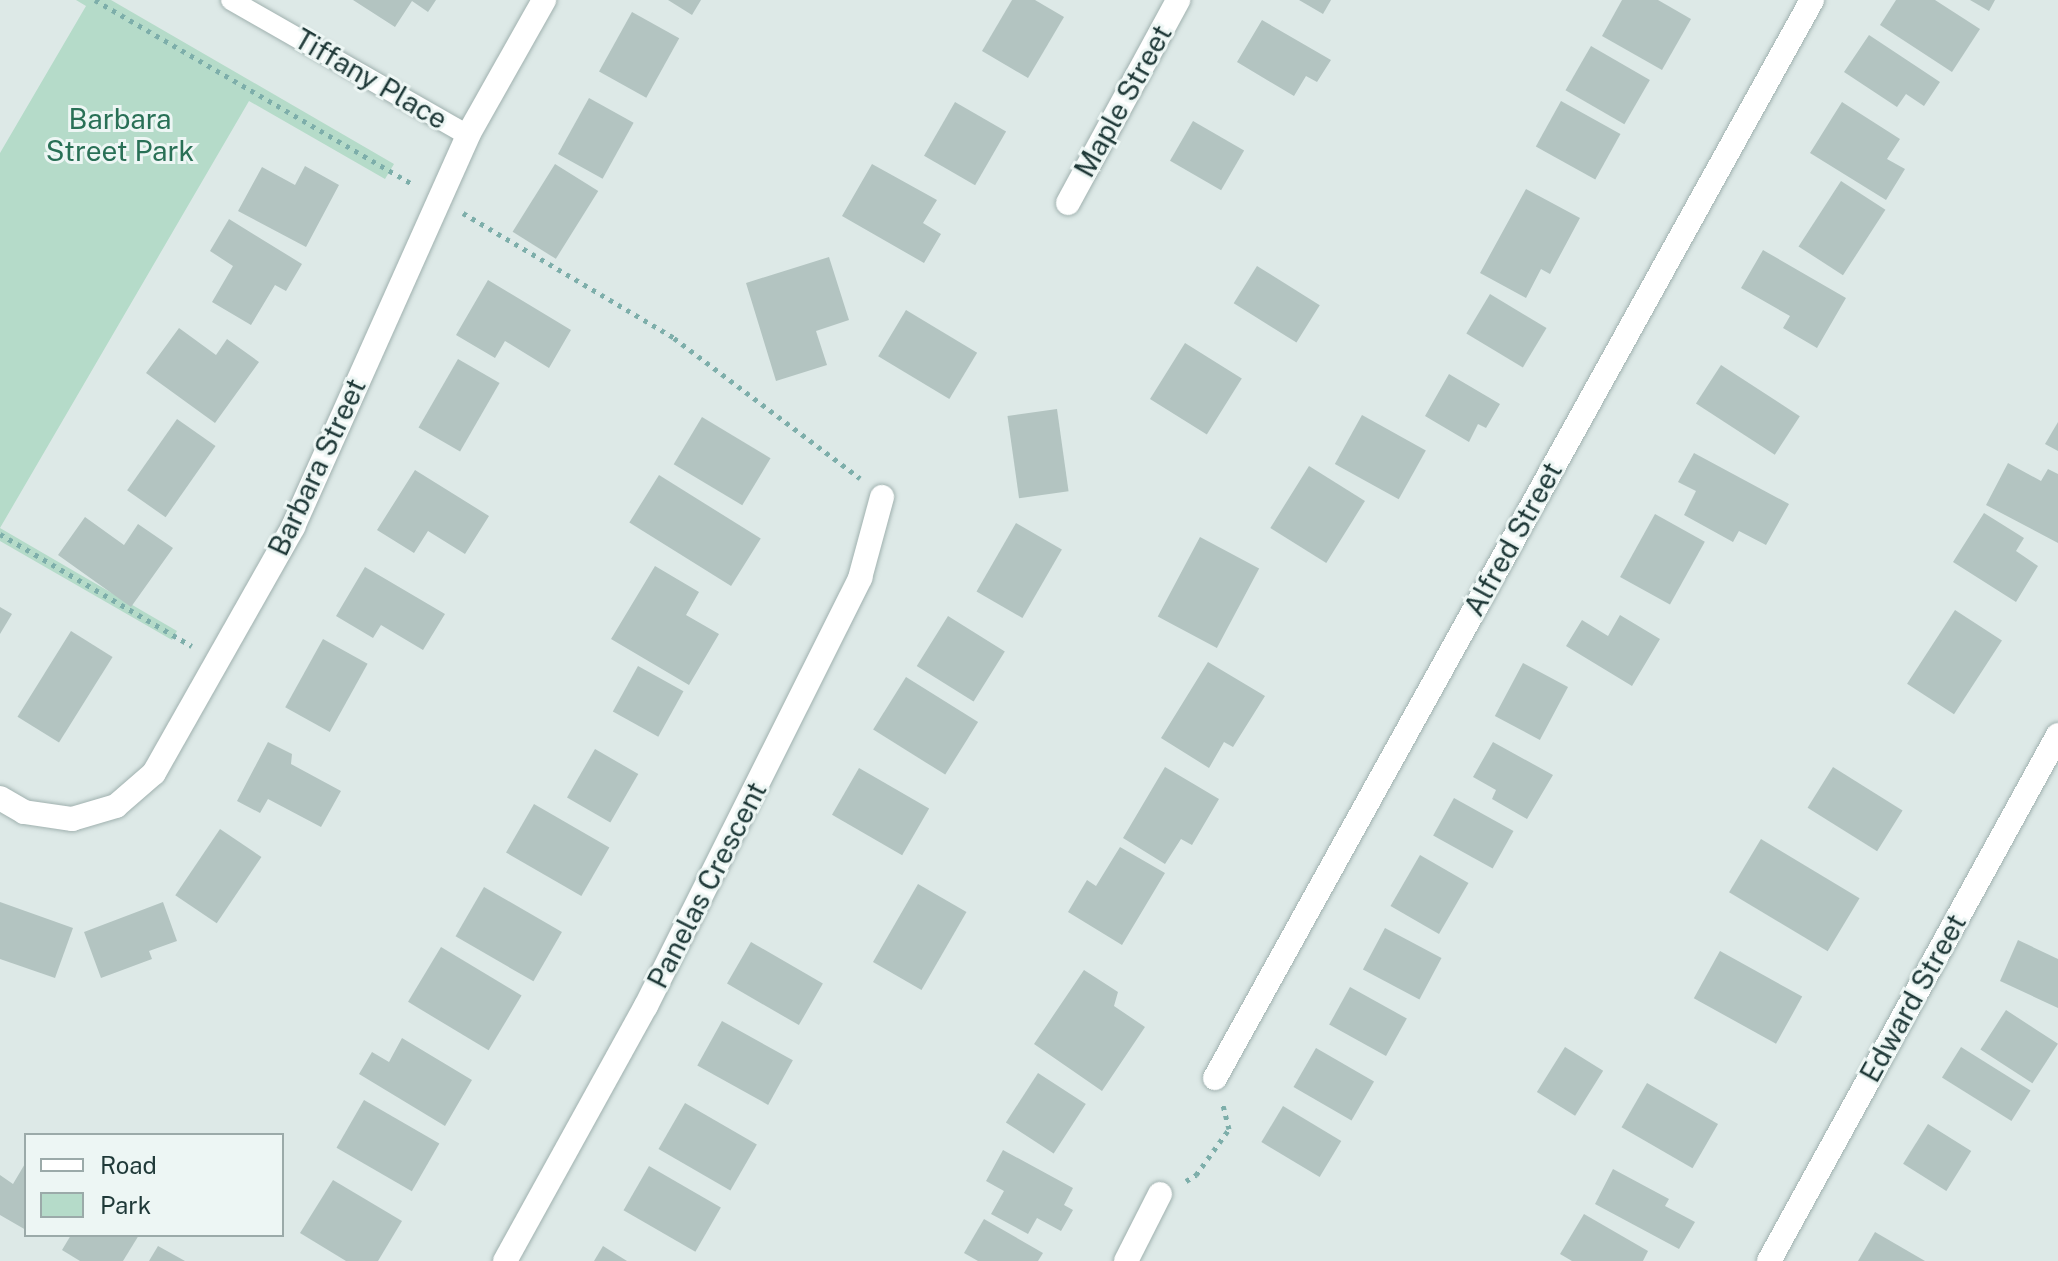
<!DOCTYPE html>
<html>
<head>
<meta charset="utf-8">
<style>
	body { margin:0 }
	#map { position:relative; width:2058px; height:1261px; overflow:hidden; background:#dde9e7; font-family:"Public Sans",sans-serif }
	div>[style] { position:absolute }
	.green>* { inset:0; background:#b5dbc9 }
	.building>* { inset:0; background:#b3c4c1; transform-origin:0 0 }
	.path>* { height:5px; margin-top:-2.5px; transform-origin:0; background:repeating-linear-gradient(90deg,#7daeaa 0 4px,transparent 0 10px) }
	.roads { filter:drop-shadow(0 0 2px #a0b1af) drop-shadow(0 0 2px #a0b1af) }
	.lane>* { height:20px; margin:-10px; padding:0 10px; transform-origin:10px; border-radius:10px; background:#fff }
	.street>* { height:24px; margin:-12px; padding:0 12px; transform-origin:12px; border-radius:12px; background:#fff }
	span { translate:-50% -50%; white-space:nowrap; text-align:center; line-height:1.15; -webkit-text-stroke:6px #edf6f4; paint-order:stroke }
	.street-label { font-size:28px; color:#1f3938 }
	.park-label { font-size:28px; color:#297056 }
	.legend { position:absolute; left:24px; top:1133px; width:260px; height:104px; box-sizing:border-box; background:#edf6f4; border:2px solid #9baaa9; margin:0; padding:10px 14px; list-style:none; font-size:24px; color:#1f3938 }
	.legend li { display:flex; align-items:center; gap:16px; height:40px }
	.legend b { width:40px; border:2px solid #9baaa9 }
</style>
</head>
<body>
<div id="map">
	<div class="green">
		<i style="clip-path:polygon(76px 0,111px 0,394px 164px,385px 179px,249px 101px,0 528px,177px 631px,172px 640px,0 541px,0 153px,86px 6px)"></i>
	</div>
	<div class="building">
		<i style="clip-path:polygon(353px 0,436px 0,428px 12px,412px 1px,395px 27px)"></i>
		<i style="clip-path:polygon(668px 0,701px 0,692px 15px)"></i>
		<i style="clip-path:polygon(1012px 0,1035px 0,1064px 17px,1028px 78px,982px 51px)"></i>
		<i style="clip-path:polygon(1299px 0,1331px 0,1323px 14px)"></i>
		<i style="clip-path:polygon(1622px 0,1658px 0,1691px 19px,1662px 70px,1602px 36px)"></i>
		<i style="clip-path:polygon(1896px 0,1935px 0,1980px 29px,1952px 72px,1880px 25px)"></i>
		<i style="clip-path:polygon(1970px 0,1995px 0,1989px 11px)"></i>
		<i style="left:632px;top:12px;width:54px;height:68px;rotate:29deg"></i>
		<i style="clip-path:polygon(1262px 20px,1331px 60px,1317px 82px,1306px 76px,1294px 96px,1237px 62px)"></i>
		<i style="clip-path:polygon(1869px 35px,1940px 82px,1924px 106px,1906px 94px,1897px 107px,1844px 72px)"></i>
		<i style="left:1591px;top:46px;width:68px;height:51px;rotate:30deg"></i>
		<i style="left:589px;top:98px;width:51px;height:64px;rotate:29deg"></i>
		<i style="left:1561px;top:101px;width:68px;height:52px;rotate:29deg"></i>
		<i style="left:955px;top:102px;width:59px;height:62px;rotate:30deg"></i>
		<i style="clip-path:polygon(1842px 102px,1900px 139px,1887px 159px,1905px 169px,1886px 200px,1810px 153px)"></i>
		<i style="left:1193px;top:121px;width:59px;height:46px;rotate:30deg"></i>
		<i style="left:555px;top:164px;width:51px;height:80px;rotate:32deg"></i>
		<i style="clip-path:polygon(872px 164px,937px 200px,923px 223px,941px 234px,924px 263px,842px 216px)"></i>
		<i style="clip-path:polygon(305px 166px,339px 185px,306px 247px,238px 211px,262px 167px,295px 185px)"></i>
		<i style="left:1841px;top:181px;width:53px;height:78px;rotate:33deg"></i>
		<i style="clip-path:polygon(1526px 189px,1580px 218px,1550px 274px,1541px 269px,1526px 298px,1480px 273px)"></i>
		<i style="clip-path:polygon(229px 219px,302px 264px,286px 291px,275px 285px,251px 325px,212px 302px,233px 266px,210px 251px)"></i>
		<i style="clip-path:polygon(1763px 250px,1846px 298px,1817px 348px,1783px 328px,1790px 316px,1741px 288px)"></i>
		<i style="clip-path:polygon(829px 257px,849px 320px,816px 331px,827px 365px,776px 381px,746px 283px)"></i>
		<i style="left:1257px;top:266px;width:74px;height:44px;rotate:32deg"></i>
		<i style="clip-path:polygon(488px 280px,571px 330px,549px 368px,505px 341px,495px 358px,456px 335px)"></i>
		<i style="left:1490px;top:294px;width:66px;height:46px;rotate:31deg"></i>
		<i style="left:906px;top:310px;width:83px;height:54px;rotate:31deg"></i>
		<i style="clip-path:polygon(179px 328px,216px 355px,227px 339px,259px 362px,215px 423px,146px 373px)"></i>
		<i style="left:1185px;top:343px;width:67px;height:66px;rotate:32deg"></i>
		<i style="left:458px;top:359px;width:48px;height:79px;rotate:30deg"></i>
		<i style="left:1721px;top:365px;width:94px;height:46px;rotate:33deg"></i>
		<i style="clip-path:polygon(1449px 374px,1500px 404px,1486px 428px,1478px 424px,1469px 442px,1425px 416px)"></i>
		<i style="left:1057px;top:409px;width:83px;height:50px;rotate:82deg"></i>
		<i style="left:1362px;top:415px;width:73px;height:56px;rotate:29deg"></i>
		<i style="left:702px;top:417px;width:80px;height:55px;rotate:31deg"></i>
		<i style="left:177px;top:419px;width:47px;height:87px;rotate:35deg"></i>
		<i style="clip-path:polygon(2058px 422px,2058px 451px,2045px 444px)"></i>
		<i style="clip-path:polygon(1694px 453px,1789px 504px,1766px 545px,1739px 531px,1733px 542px,1684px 515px,1696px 491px,1678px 482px)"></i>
		<i style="clip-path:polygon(2008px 463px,2041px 481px,2048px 469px,2058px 474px,2058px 543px,1986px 505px)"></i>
		<i style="left:1309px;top:466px;width:66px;height:73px;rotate:32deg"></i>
		<i style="clip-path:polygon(415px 470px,489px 516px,465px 554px,428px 531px,414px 553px,377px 530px)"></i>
		<i style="left:659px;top:475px;width:120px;height:56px;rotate:32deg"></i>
		<i style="clip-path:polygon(1984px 513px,2024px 538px,2016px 551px,2038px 566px,2016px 602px,1953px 562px)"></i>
		<i style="left:1655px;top:514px;width:57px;height:72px;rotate:29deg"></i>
		<i style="clip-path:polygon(85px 517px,124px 545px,138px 524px,173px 548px,131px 607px,58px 555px)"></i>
		<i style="left:1016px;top:523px;width:53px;height:79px;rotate:30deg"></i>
		<i style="left:1200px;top:537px;width:67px;height:90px;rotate:28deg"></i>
		<i style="clip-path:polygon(655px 566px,699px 592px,686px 615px,719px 634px,689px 685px,611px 639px)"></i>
		<i style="clip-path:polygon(365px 567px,445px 614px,423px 650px,381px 625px,373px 638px,336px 616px)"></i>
		<i style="clip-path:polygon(0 607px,12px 614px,0 634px)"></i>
		<i style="left:1955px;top:610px;width:56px;height:88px;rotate:33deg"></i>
		<i style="clip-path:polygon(1620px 615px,1660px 639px,1632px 686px,1566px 646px,1582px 620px,1608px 636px)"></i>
		<i style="left:948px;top:616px;width:67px;height:59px;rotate:32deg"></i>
		<i style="left:71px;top:631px;width:49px;height:101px;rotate:32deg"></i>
		<i style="left:323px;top:639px;width:51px;height:78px;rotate:29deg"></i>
		<i style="clip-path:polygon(1208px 662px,1265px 696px,1233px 747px,1224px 742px,1209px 768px,1161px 738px)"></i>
		<i style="left:1523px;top:663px;width:51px;height:60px;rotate:28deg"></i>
		<i style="left:638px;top:666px;width:52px;height:52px;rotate:29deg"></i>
		<i style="left:906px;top:677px;width:85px;height:62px;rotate:32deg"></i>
		<i style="clip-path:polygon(268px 742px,292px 754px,291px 764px,341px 791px,321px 827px,268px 799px,260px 813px,237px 801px)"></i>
		<i style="clip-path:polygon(1493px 742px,1553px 775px,1527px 819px,1492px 799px,1496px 790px,1473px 777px)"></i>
		<i style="left:595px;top:749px;width:50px;height:56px;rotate:30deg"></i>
		<i style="clip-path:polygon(1165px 767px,1219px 799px,1192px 845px,1181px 839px,1165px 864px,1123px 838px)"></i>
		<i style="left:1833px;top:767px;width:82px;height:48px;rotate:32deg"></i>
		<i style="left:859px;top:768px;width:81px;height:54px;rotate:30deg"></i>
		<i style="left:1454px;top:798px;width:68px;height:43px;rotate:29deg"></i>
		<i style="left:534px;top:804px;width:87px;height:56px;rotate:30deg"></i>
		<i style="left:220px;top:829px;width:50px;height:80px;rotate:34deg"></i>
		<i style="left:1761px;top:839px;width:115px;height:62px;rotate:31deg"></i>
		<i style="clip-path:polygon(1120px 847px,1165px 873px,1122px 945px,1068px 912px,1087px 880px,1096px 886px)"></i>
		<i style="left:1420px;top:855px;width:56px;height:59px;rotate:30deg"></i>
		<i style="left:918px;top:884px;width:56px;height:90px;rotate:30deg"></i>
		<i style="left:484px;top:887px;width:90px;height:57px;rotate:30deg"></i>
		<i style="clip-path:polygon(0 902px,73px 928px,55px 978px,0 959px)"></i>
		<i style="clip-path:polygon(163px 902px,177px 941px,149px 951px,152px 959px,101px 978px,84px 932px)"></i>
		<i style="left:1385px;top:928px;width:64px;height:47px;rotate:28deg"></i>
		<i style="clip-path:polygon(2018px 940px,2058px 959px,2058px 1008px,2000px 981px)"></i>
		<i style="left:751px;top:942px;width:83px;height:48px;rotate:30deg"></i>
		<i style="left:441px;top:947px;width:94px;height:64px;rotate:31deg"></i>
		<i style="left:1720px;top:951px;width:94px;height:54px;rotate:29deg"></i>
		<i style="clip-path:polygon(1084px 970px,1118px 992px,1114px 1006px,1145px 1027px,1102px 1091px,1034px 1044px)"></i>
		<i style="left:1350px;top:987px;width:65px;height:43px;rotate:29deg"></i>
		<i style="left:2006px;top:1010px;width:62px;height:47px;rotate:33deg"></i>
		<i style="left:722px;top:1021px;width:81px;height:51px;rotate:29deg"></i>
		<i style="clip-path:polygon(402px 1038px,472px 1080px,445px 1126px,359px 1074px,372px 1052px,389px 1062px)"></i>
		<i style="left:1565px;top:1047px;width:45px;height:53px;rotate:32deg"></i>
		<i style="left:1961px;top:1047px;width:82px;height:36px;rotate:32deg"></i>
		<i style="left:1316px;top:1048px;width:67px;height:45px;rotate:30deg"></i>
		<i style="left:1038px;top:1073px;width:57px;height:59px;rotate:33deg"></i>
		<i style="left:1647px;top:1083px;width:82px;height:51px;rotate:30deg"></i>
		<i style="left:364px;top:1100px;width:87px;height:55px;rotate:30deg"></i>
		<i style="left:685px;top:1103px;width:83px;height:53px;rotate:30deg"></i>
		<i style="left:1283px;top:1106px;width:68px;height:42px;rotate:31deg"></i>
		<i style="left:1928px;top:1124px;width:51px;height:47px;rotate:32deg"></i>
		<i style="clip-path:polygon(1003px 1150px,1073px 1188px,1064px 1205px,1073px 1210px,1061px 1231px,1037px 1218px,1028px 1234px,991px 1214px,1004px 1191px,986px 1181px)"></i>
		<i style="clip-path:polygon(26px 1162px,26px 1230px,0 1215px,0 1175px,13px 1184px)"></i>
		<i style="left:649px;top:1166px;width:83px;height:51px;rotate:30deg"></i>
		<i style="clip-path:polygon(1613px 1169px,1669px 1199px,1665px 1206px,1695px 1222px,1679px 1249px,1595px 1204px)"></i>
		<i style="clip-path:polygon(333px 1180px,402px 1221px,378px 1261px,346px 1261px,300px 1233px)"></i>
		<i style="clip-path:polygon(1584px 1214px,1648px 1251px,1643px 1261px,1572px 1261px,1560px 1254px)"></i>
		<i style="clip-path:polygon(984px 1219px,1043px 1253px,1038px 1261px,978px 1261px,964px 1253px)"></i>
		<i style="clip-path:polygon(1875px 1232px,1925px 1261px,1858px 1261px)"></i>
		<i style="clip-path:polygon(71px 1235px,139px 1235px,123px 1261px,80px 1261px,62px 1250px)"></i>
		<i style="clip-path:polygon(158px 1246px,185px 1261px,149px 1261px)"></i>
		<i style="clip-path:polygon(603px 1246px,627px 1261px,594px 1261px)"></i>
	</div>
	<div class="path">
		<i style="left:95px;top:0;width:367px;rotate:30.1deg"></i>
		<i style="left:463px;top:213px;width:245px;rotate:30.6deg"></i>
		<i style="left:674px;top:338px;width:233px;rotate:37deg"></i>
		<i style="left:0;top:534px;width:222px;rotate:30.3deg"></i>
		<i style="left:1186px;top:1181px;width:12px;rotate:-31deg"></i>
		<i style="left:1196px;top:1175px;width:57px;rotate:-54.3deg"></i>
		<i style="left:1229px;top:1129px;width:25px;rotate:-104deg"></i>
	</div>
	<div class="roads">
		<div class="lane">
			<i style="left:231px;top:0;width:273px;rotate:29.7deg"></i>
		</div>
		<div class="street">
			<i style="left:1068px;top:203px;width:231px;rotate:-61.5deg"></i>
			<i style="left:0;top:798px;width:28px;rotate:30deg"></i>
			<i style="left:24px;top:812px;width:49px;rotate:8.3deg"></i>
			<i style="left:72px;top:819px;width:46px;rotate:-16.5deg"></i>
			<i style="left:116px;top:806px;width:50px;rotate:-41deg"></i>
			<i style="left:154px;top:773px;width:283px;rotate:-60.5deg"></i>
			<i style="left:293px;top:527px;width:429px;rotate:-65.9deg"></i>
			<i style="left:468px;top:135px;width:155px;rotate:-60.6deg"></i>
			<i style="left:1215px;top:1078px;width:1232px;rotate:-61.02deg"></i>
			<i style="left:505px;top:1261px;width:291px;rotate:-61.1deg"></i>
			<i style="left:646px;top:1006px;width:479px;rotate:-63.4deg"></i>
			<i style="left:860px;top:578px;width:84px;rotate:-74.8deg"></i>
			<i style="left:1126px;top:1261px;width:75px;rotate:-63.1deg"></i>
			<i style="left:1769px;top:1261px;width:600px;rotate:-61.21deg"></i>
		</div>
	</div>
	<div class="street-label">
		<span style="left:371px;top:79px;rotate:30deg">Tiffany Place</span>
		<span style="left:1123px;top:101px;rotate:-61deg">Maple Street</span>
		<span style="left:317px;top:467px;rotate:-65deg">Barbara Street</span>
		<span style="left:1513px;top:539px;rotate:-61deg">Alfred Street</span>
		<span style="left:707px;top:885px;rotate:-63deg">Panelas Crescent</span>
		<span style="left:1913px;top:998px;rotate:-61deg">Edward Street</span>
	</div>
	<div class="park-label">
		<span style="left:120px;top:135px">Barbara<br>Street Park</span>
	</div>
	<ul class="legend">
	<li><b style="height:10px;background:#fff"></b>Road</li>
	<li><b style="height:22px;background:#b5dbc9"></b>Park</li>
	</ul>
</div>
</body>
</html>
